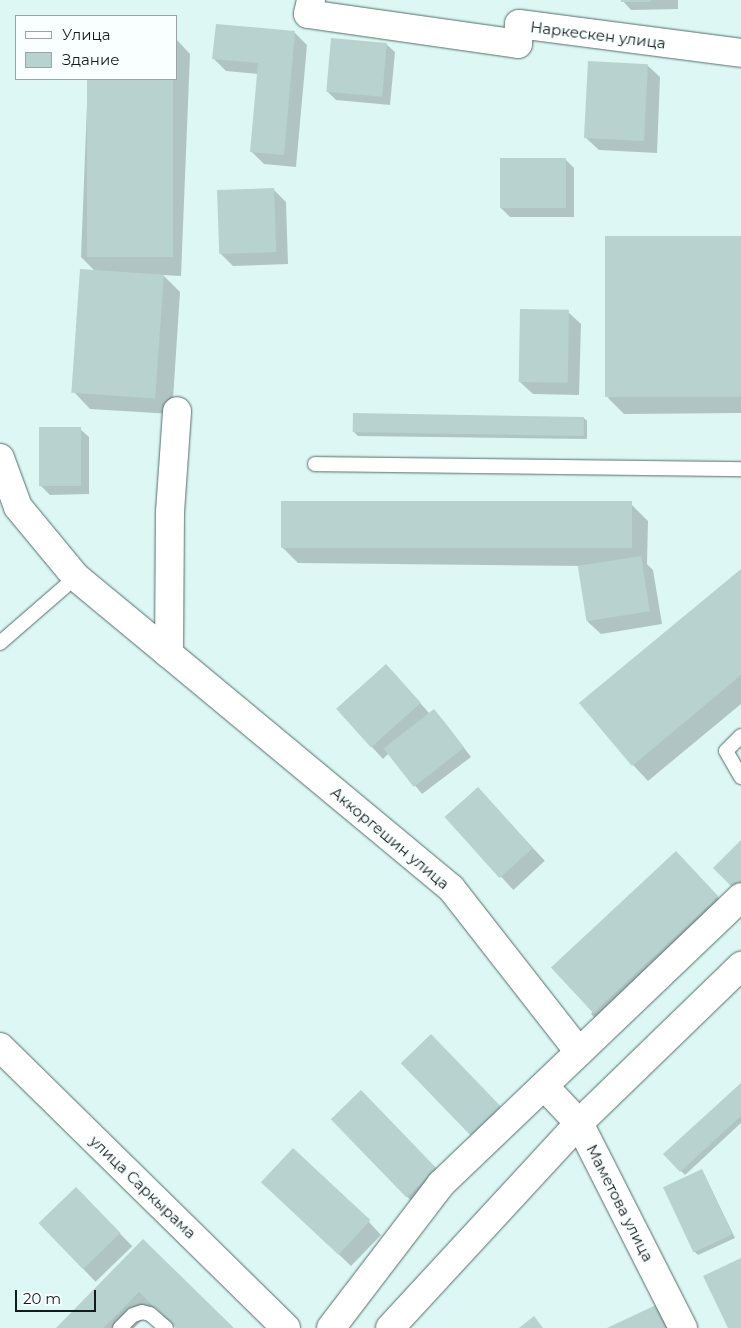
<!DOCTYPE html>
<html>
<head>
<meta charset="utf-8">
<style>
	body { margin:0 }
	#map { position:relative; width:741px; height:1328px; overflow:hidden; background:#dcf7f4; font-family:Montserrat,sans-serif }
	div>[style] { position:absolute }
	.shadow>* { inset:0; background:#0003; transform-origin:0 0 }
	.building>* { inset:0; background:#b8d2cf; transform-origin:0 0 }
	.roads { filter:drop-shadow(0 0 1px #556d6a) drop-shadow(0 0 1px #556d6a) }
	.lane>* { height:14px; margin:-7px; padding:0 7px; transform-origin:7px; border-radius:7px; background:#fff }
	.street>* { height:28px; margin:-14px; padding:0 14px; transform-origin:14px; border-radius:14px; background:#fff }
	.highway>* { height:28px; margin:-14px; padding:0 14px; transform-origin:14px; border-radius:14px; background:#fff }
	span { translate:-50% -50%; white-space:nowrap; text-align:center; line-height:1.15; -webkit-text-stroke:4px #f9fffe; paint-order:stroke }
	.street-label { font-size:15px; color:#131c1c }
	.legend { position:absolute; left:15px; top:15px; width:162px; height:65px; box-sizing:border-box; background:#f9fffe; border:1px solid #9da4a4; margin:0; padding:6px 9px; list-style:none; font-size:15px; color:#131c1c }
	.legend li { display:flex; align-items:center; gap:10px; height:25px }
	.legend b { width:25px; border:1px solid #9da4a4 }
	.scale { position:absolute; left:15px; top:1290px; width:81px; height:22px; box-sizing:border-box; border:2px solid #131c1c; border-top:0; padding-left:6px; font-size:15px; line-height:18px; white-space:nowrap; color:#131c1c; -webkit-text-stroke:4px #f9fffe; paint-order:stroke }
</style>
</head>
<body>
<div id="map">
	<div class="shadow">
		<i style="clip-path:polygon(622px 0,678px 0,678px 9px,631px 10px)"></i>
		<i style="clip-path:polygon(294px 32px,307px 45px,296px 167px,264px 164px,251px 151px,258px 74px,226px 71px,214px 59px)"></i>
		<i style="clip-path:polygon(176px 39px,190px 54px,181px 276px,163px 275px,180px 292px,172px 414px,90px 409px,74px 392px,96px 272px,81px 257px,88px 79px,176px 79px)"></i>
		<i style="clip-path:polygon(386px 44px,395px 52px,390px 105px,336px 100px,328px 92px)"></i>
		<i style="clip-path:polygon(647px 65px,660px 77px,657px 153px,599px 150px,586px 138px)"></i>
		<i style="clip-path:polygon(565px 159px,574px 168px,574px 217px,510px 217px,501px 208px)"></i>
		<i style="clip-path:polygon(273px 189px,286px 202px,288px 264px,233px 266px,221px 254px)"></i>
		<i style="clip-path:polygon(741px 238px,741px 413px,624px 414px,608px 398px)"></i>
		<i style="clip-path:polygon(568px 312px,581px 324px,579px 395px,533px 394px,520px 382px)"></i>
		<i style="clip-path:polygon(583px 417px,587px 421px,587px 439px,358px 436px,354px 432px)"></i>
		<i style="clip-path:polygon(80px 429px,89px 437px,89px 494px,50px 495px,41px 486px)"></i>
		<i style="clip-path:polygon(632px 505px,648px 521px,647px 564px,653px 570px,662px 624px,601px 634px,588px 622px,579px 568px,585px 566px,298px 563px,282px 547px)"></i>
		<i style="clip-path:polygon(741px 571px,741px 704px,648px 781px,633px 765px)"></i>
		<i style="clip-path:polygon(386px 665px,430px 714px,434px 711px,442px 719px,471px 757px,422px 794px,389px 753px,383px 759px,371px 746px)"></i>
		<i style="left:478px;top:789px;width:98px;height:43px;rotate:47deg"></i>
		<i style="clip-path:polygon(692px 869px,733px 913px,607px 1030px,591px 1014px)"></i>
		<i style="clip-path:polygon(741px 1085px,741px 1123px,685px 1175px,665px 1154px)"></i>
		<i style="clip-path:polygon(373px 1105px,448px 1182px,419px 1209px,332px 1119px)"></i>
		<i style="clip-path:polygon(702px 1170px,735px 1238px,698px 1255px,694px 1251px)"></i>
		<i style="left:76px;top:1188px;width:81px;height:51px;rotate:46deg"></i>
		<i style="clip-path:polygon(276px 1194px,369px 1222px,381px 1235px,351px 1266px)"></i>
		<i style="clip-path:polygon(143px 1241px,232px 1328px,177px 1328px,155px 1307px,134px 1328px,58px 1328px)"></i>
		<i style="clip-path:polygon(655px 1307px,672px 1328px,610px 1328px)"></i>
	</div>
	<div class="building">
		<i style="left:621px;top:0;width:30px;height:2px"></i>
		<i style="clip-path:polygon(216px 24px,295px 31px,284px 155px,250px 152px,258px 63px,212px 59px)"></i>
		<i style="left:331px;top:38px;width:56px;height:54px;rotate:5deg"></i>
		<i style="left:588px;top:61px;width:60px;height:77px;rotate:3deg"></i>
		<i style="left:87px;top:79px;width:86px;height:178px"></i>
		<i style="left:500px;top:158px;width:66px;height:50px"></i>
		<i style="left:274px;top:188px;width:64px;height:57px;rotate:88deg"></i>
		<i style="left:741px;top:236px;width:161px;height:136px;rotate:90deg"></i>
		<i style="left:80px;top:269px;width:84px;height:124px;rotate:4deg"></i>
		<i style="left:520px;top:309px;width:49px;height:73px;rotate:1deg"></i>
		<i style="left:353px;top:413px;width:231px;height:19px;rotate:1deg"></i>
		<i style="left:81px;top:427px;width:59px;height:42px;rotate:90deg"></i>
		<i style="left:281px;top:501px;width:351px;height:47px"></i>
		<i style="left:641px;top:556px;width:56px;height:64px;rotate:81deg"></i>
		<i style="clip-path:polygon(741px 569px,741px 675px,632px 766px,579px 703px)"></i>
		<i style="left:386px;top:664px;width:52px;height:67px;rotate:48deg"></i>
		<i style="left:434px;top:709px;width:49px;height:64px;rotate:52deg"></i>
		<i style="left:478px;top:787px;width:82px;height:45px;rotate:48deg"></i>
		<i style="clip-path:polygon(741px 840px,741px 896px,713px 868px)"></i>
		<i style="left:676px;top:851px;width:62px;height:171px;rotate:47deg"></i>
		<i style="left:431px;top:1034px;width:110px;height:42px;rotate:46deg"></i>
		<i style="clip-path:polygon(741px 1083px,741px 1116px,680px 1172px,663px 1154px)"></i>
		<i style="left:361px;top:1090px;width:109px;height:42px;rotate:46deg"></i>
		<i style="left:293px;top:1148px;width:106px;height:47px;rotate:43deg"></i>
		<i style="left:702px;top:1169px;width:72px;height:43px;rotate:65deg"></i>
		<i style="left:76px;top:1187px;width:64px;height:52px;rotate:46deg"></i>
		<i style="clip-path:polygon(143px 1239px,234px 1328px,176px 1328px,139px 1292px,103px 1328px,56px 1328px)"></i>
		<i style="clip-path:polygon(741px 1258px,741px 1328px,728px 1328px,703px 1276px)"></i>
		<i style="clip-path:polygon(656px 1305px,666px 1328px,607px 1328px)"></i>
		<i style="clip-path:polygon(534px 1316px,543px 1328px,519px 1328px)"></i>
	</div>
	<div class="roads">
		<div class="lane">
			<i style="left:315px;top:464px;width:426px;rotate:0.7deg"></i>
			<i style="left:0;top:643px;width:101px;rotate:-41deg"></i>
			<i style="left:741px;top:736px;width:21px;rotate:135deg"></i>
			<i style="left:726px;top:751px;width:30px;rotate:60deg"></i>
			<i style="left:120px;top:1328px;width:18px;rotate:-45deg"></i>
			<i style="left:133px;top:1315px;width:9px;rotate:-18deg"></i>
			<i style="left:142px;top:1312px;width:8px;rotate:14deg"></i>
			<i style="left:150px;top:1314px;width:21px;rotate:41deg"></i>
		</div>
		<div class="street">
			<i style="left:311px;top:0;width:14px;rotate:102deg"></i>
			<i style="left:308px;top:14px;width:212px;rotate:8.1deg"></i>
			<i style="left:518px;top:44px;width:20px;rotate:-87deg"></i>
			<i style="left:519px;top:24px;width:224px;rotate:7.4deg"></i>
			<i style="left:0;top:458px;width:52px;rotate:69.8deg"></i>
			<i style="left:18px;top:507px;width:91px;rotate:50.4deg"></i>
			<i style="left:76px;top:577px;width:121px;rotate:39.6deg"></i>
			<i style="left:169px;top:654px;width:142px;rotate:-89.6deg"></i>
			<i style="left:170px;top:512px;width:101px;rotate:-86deg"></i>
			<i style="left:169px;top:654px;width:366px;rotate:39.7deg"></i>
			<i style="left:451px;top:888px;width:208px;rotate:52deg"></i>
			<i style="left:0;top:1047px;width:401px;rotate:44.5deg"></i>
			<i style="left:544px;top:1086px;width:51px;rotate:46.6deg"></i>
			<i style="left:579px;top:1123px;width:230px;rotate:63.1deg"></i>
		</div>
		<div class="highway">
			<i style="left:331px;top:1328px;width:181px;rotate:-52.6deg"></i>
			<i style="left:441px;top:1184px;width:415px;rotate:-43.7deg"></i>
			<i style="left:390px;top:1328px;width:279px;rotate:-47.3deg"></i>
			<i style="left:579px;top:1123px;width:226px;rotate:-44.1deg"></i>
		</div>
	</div>
	<div class="street-label">
		<span style="left:598px;top:35px;rotate:7deg">Наркескен улица</span>
		<span style="left:390px;top:838px;rotate:40deg">Аккоргешин улица</span>
		<span style="left:143px;top:1187px;rotate:44deg">улица Саркырама</span>
		<span style="left:620px;top:1203px;rotate:63deg">Маметова улица</span>
	</div>
	<ul class="legend">
	<li><b style="height:6px;background:#fff"></b>Улица</li>
	<li><b style="height:14px;background:#b8d2cf"></b>Здание</li>
	</ul>
	<div class="scale">20 m</div>
</div>
</body>
</html>
